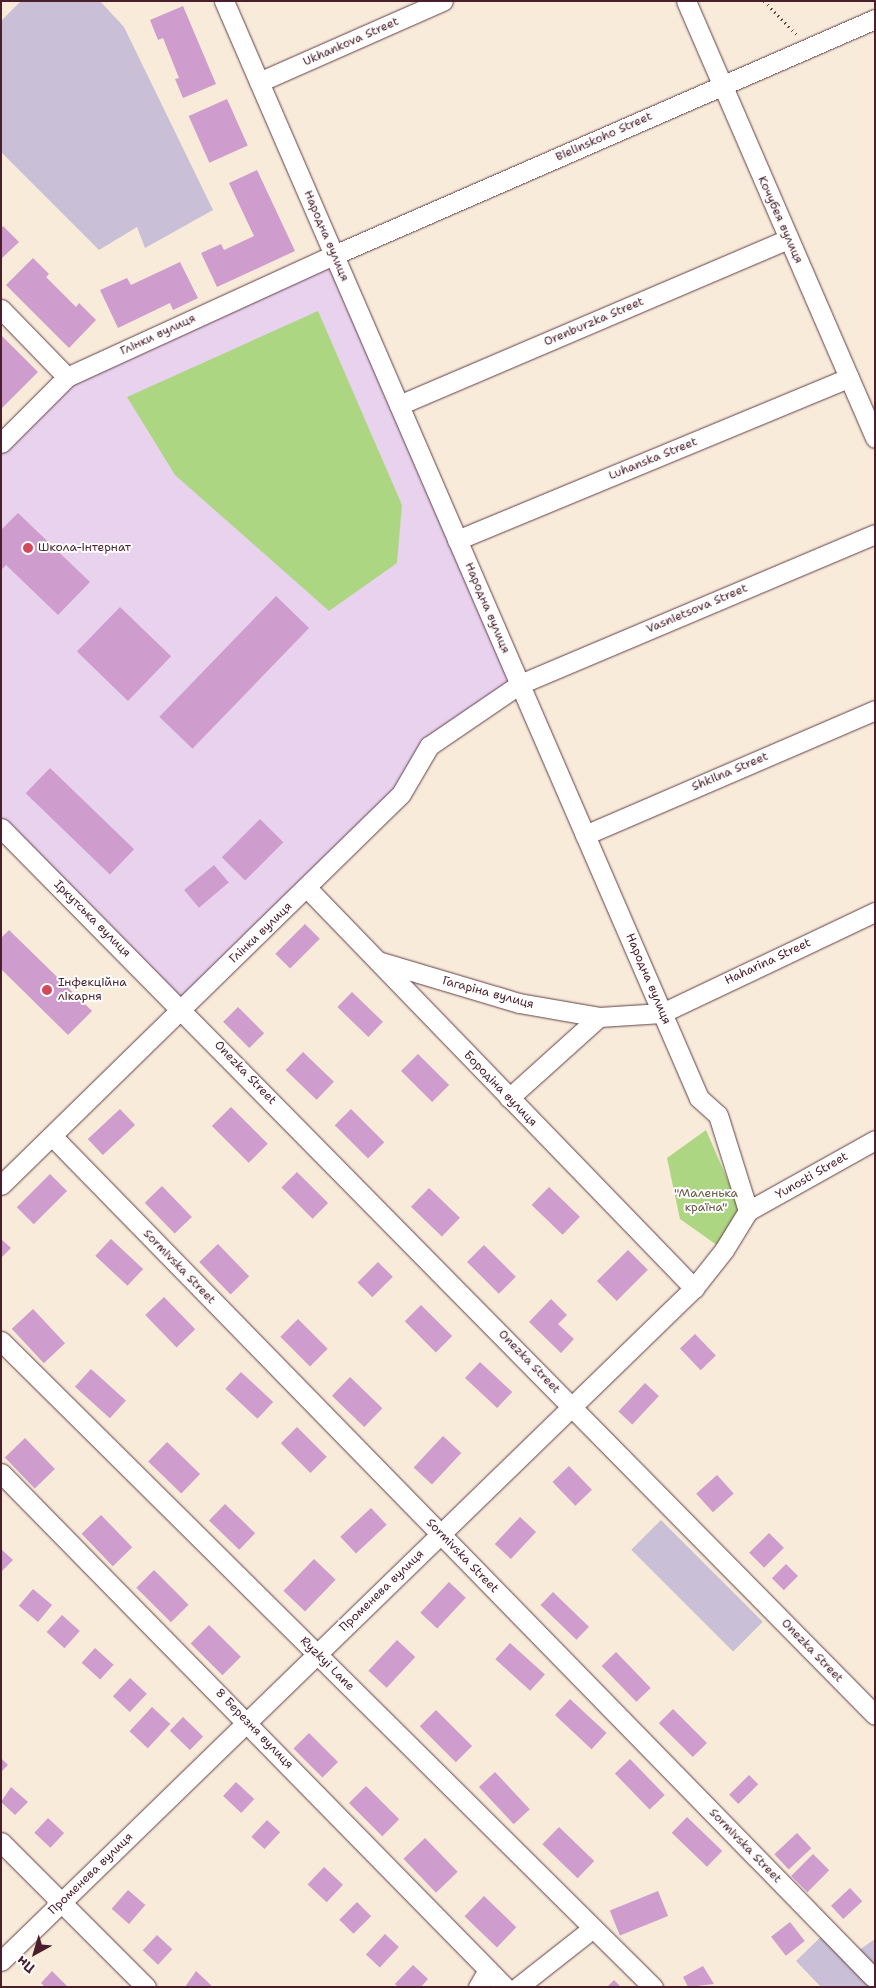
<!DOCTYPE html>
<html>
<head>
<meta charset="utf-8">
<style>
	body { margin:0 }
	#map { position:relative; width:876px; height:1988px; overflow:hidden; background:#f8ebda; font-family:"Shantell Sans",sans-serif }
	div>[style] { position:absolute }
	.built>* { inset:0; background:#e8d2ee }
	.industrial>* { inset:0; background:#c9bfd7; transform-origin:0 0 }
	.green>* { inset:0; background:#add682 }
	.building>* { inset:0; background:#cf9dcd; transform-origin:0 0 }
	.path>* { height:3px; margin-top:-1.5px; transform-origin:0; background:repeating-linear-gradient(90deg,#643e45 0 1px,transparent 0 5px) }
	.roads { filter:drop-shadow(0 0 1px #643e45) drop-shadow(0 0 1px #643e45) }
	.minor>* { height:19px; margin:-9.5px; padding:0 9.5px; transform-origin:9.5px; border-radius:9.5px; background:#fff }
	.dots>* { width:14px; height:14px; translate:-50% -50%; box-sizing:border-box; border:2px solid #fff; border-radius:50% }
	span { translate:-50% -50%; white-space:nowrap; text-align:center; line-height:1.15; -webkit-text-stroke:4px #fff; paint-order:stroke }
	.street-label { font-size:12px; color:#4a1f2b }
	.poi-label { font-size:12px; color:#4a1f2b }
	.left { translate:0 -50%; text-align:left }
	.park-label { font-size:12px; color:#685645 }
	.frame { position:absolute; inset:0; border:2px solid #4a1f2b; pointer-events:none }
	.north { position:absolute; left:10px; top:1928px; width:50px; height:50px; -webkit-text-stroke:4px #fff; paint-order:stroke; rotate:219deg; font-size:14px; font-weight:700; line-height:20px; text-align:center; color:#4a1f2b }
	.north::after { content:''; display:block; margin:auto; width:18px; height:22px; background:#4a1f2b; clip-path:polygon(50% 0,100% 100%,50% 72%,0 100%) }
</style>
</head>
<body>
<div id="map">
	<div class="built">
		<i style="clip-path:polygon(334px 255px,520px 684px,429px 746px,401px 794px,182px 1009px,1px 828px,1px 443px,67px 377px)"></i>
	</div>
	<div class="industrial">
		<i style="clip-path:polygon(21px 1px,100px 1px,124px 27px,213px 210px,145px 248px,137px 227px,99px 250px,1px 152px,1px 21px)"></i>
		<i style="left:661px;top:1520px;width:144px;height:42px;rotate:45deg"></i>
		<i style="clip-path:polygon(828px 1930px,852px 1955px,875px 1939px,875px 1987px,821px 1987px,796px 1961px)"></i>
	</div>
	<div class="green">
		<i style="clip-path:polygon(318px 311px,402px 505px,397px 563px,329px 611px,175px 475px,127px 397px)"></i>
		<i style="clip-path:polygon(706px 1130px,742px 1213px,721px 1248px,680px 1219px,667px 1158px)"></i>
	</div>
	<div class="building">
		<i style="clip-path:polygon(183px 6px,216px 84px,183px 98px,175px 79px,179px 78px,163px 38px,158px 40px,150px 20px)"></i>
		<i style="left:227px;top:99px;width:51px;height:42px;rotate:66deg"></i>
		<i style="clip-path:polygon(257px 170px,295px 251px,217px 287px,201px 253px,221px 244px,224px 250px,254px 236px,229px 183px)"></i>
		<i style="clip-path:polygon(3px 226px,19px 242px,1px 259px,1px 229px)"></i>
		<i style="clip-path:polygon(33px 258px,49px 274px,46px 277px,76px 307px,79px 303px,96px 320px,69px 348px,6px 285px)"></i>
		<i style="clip-path:polygon(180px 262px,198px 298px,173px 310px,170px 303px,118px 328px,100px 290px,127px 278px,131px 285px)"></i>
		<i style="clip-path:polygon(1px 335px,38px 372px,1px 409px)"></i>
		<i style="clip-path:polygon(18px 513px,90px 582px,58px 615px,6px 565px,1px 570px,1px 530px)"></i>
		<i style="left:276px;top:596px;width:46px;height:168px;rotate:44deg"></i>
		<i style="left:120px;top:607px;width:71px;height:62px;rotate:44deg"></i>
		<i style="left:50px;top:768px;width:117px;height:35px;rotate:44deg"></i>
		<i style="left:260px;top:819px;width:33px;height:54px;rotate:45deg"></i>
		<i style="left:214px;top:865px;width:23px;height:39px;rotate:50deg"></i>
		<i style="left:305px;top:924px;width:21px;height:42px;rotate:45deg"></i>
		<i style="clip-path:polygon(9px 930px,92px 1011px,68px 1035px,1px 969px,1px 938px)"></i>
		<i style="left:352px;top:992px;width:43px;height:21px;rotate:44deg"></i>
		<i style="left:238px;top:1007px;width:37px;height:21px;rotate:45deg"></i>
		<i style="left:303px;top:1052px;width:43px;height:25px;rotate:44deg"></i>
		<i style="left:418px;top:1054px;width:44px;height:24px;rotate:45deg"></i>
		<i style="left:231px;top:1107px;width:52px;height:27px;rotate:45deg"></i>
		<i style="left:120px;top:1109px;width:22px;height:44px;rotate:47deg"></i>
		<i style="left:351px;top:1109px;width:47px;height:23px;rotate:45deg"></i>
		<i style="left:297px;top:1172px;width:44px;height:22px;rotate:45deg"></i>
		<i style="left:50px;top:1174px;width:24px;height:47px;rotate:45deg"></i>
		<i style="left:162px;top:1186px;width:43px;height:24px;rotate:46deg"></i>
		<i style="left:549px;top:1187px;width:43px;height:25px;rotate:44deg"></i>
		<i style="left:429px;top:1188px;width:43px;height:26px;rotate:44deg"></i>
		<i style="clip-path:polygon(1px 1239px,11px 1248px,1px 1258px)"></i>
		<i style="left:111px;top:1239px;width:44px;height:23px;rotate:43deg"></i>
		<i style="left:218px;top:1244px;width:45px;height:26px;rotate:46deg"></i>
		<i style="left:484px;top:1245px;width:45px;height:24px;rotate:45deg"></i>
		<i style="left:628px;top:1250px;width:28px;height:44px;rotate:45deg"></i>
		<i style="left:378px;top:1262px;width:21px;height:29px;rotate:45deg"></i>
		<i style="left:164px;top:1297px;width:45px;height:26px;rotate:46deg"></i>
		<i style="clip-path:polygon(551px 1299px,567px 1315px,558px 1324px,574px 1339px,561px 1353px,529px 1322px)"></i>
		<i style="left:421px;top:1305px;width:44px;height:23px;rotate:45deg"></i>
		<i style="left:33px;top:1309px;width:47px;height:29px;rotate:47deg"></i>
		<i style="left:298px;top:1319px;width:42px;height:25px;rotate:45deg"></i>
		<i style="left:695px;top:1334px;width:30px;height:21px;rotate:46deg"></i>
		<i style="left:480px;top:1362px;width:44px;height:22px;rotate:43deg"></i>
		<i style="left:91px;top:1369px;width:47px;height:24px;rotate:42deg"></i>
		<i style="left:241px;top:1372px;width:44px;height:23px;rotate:43deg"></i>
		<i style="left:350px;top:1377px;width:45px;height:26px;rotate:44deg"></i>
		<i style="left:645px;top:1383px;width:19px;height:39px;rotate:43deg"></i>
		<i style="left:297px;top:1427px;width:42px;height:23px;rotate:45deg"></i>
		<i style="left:443px;top:1436px;width:25px;height:43px;rotate:43deg"></i>
		<i style="left:25px;top:1438px;width:43px;height:28px;rotate:46deg"></i>
		<i style="left:167px;top:1442px;width:46px;height:27px;rotate:44deg"></i>
		<i style="left:569px;top:1466px;width:33px;height:23px;rotate:46deg"></i>
		<i style="left:717px;top:1475px;width:25px;height:28px;rotate:48deg"></i>
		<i style="left:225px;top:1504px;width:42px;height:23px;rotate:44deg"></i>
		<i style="left:371px;top:1508px;width:23px;height:42px;rotate:47deg"></i>
		<i style="left:101px;top:1515px;width:45px;height:27px;rotate:46deg"></i>
		<i style="left:520px;top:1517px;width:22px;height:37px;rotate:43deg"></i>
		<i style="left:769px;top:1533px;width:21px;height:28px;rotate:45deg"></i>
		<i style="clip-path:polygon(1px 1549px,13px 1560px,1px 1572px)"></i>
		<i style="left:314px;top:1559px;width:30px;height:44px;rotate:44deg"></i>
		<i style="left:786px;top:1564px;width:17px;height:20px;rotate:45deg"></i>
		<i style="left:154px;top:1570px;width:49px;height:25px;rotate:45deg"></i>
		<i style="left:449px;top:1582px;width:23px;height:42px;rotate:43deg"></i>
		<i style="left:33px;top:1589px;width:25px;height:22px;rotate:40deg"></i>
		<i style="left:553px;top:1592px;width:50px;height:18px;rotate:44deg"></i>
		<i style="left:62px;top:1615px;width:24px;height:23px;rotate:42deg"></i>
		<i style="left:209px;top:1625px;width:45px;height:26px;rotate:45deg"></i>
		<i style="left:397px;top:1640px;width:25px;height:42px;rotate:43deg"></i>
		<i style="left:510px;top:1643px;width:47px;height:22px;rotate:42deg"></i>
		<i style="left:95px;top:1648px;width:25px;height:20px;rotate:42deg"></i>
		<i style="left:616px;top:1652px;width:50px;height:20px;rotate:46deg"></i>
		<i style="left:130px;top:1678px;width:23px;height:25px;rotate:43deg"></i>
		<i style="left:570px;top:1699px;width:50px;height:22px;rotate:43deg"></i>
		<i style="left:152px;top:1707px;width:25px;height:33px;rotate:43deg"></i>
		<i style="left:673px;top:1709px;width:48px;height:20px;rotate:45deg"></i>
		<i style="left:436px;top:1710px;width:51px;height:23px;rotate:45deg"></i>
		<i style="left:183px;top:1717px;width:28px;height:19px;rotate:44deg"></i>
		<i style="left:309px;top:1733px;width:41px;height:22px;rotate:45deg"></i>
		<i style="clip-path:polygon(1px 1758px,8px 1765px,1px 1772px)"></i>
		<i style="left:630px;top:1759px;width:50px;height:21px;rotate:46deg"></i>
		<i style="left:495px;top:1772px;width:51px;height:22px;rotate:47deg"></i>
		<i style="left:749px;top:1775px;width:13px;height:28px;rotate:45deg"></i>
		<i style="left:236px;top:1782px;width:25px;height:19px;rotate:43deg"></i>
		<i style="left:366px;top:1786px;width:47px;height:24px;rotate:45deg"></i>
		<i style="clip-path:polygon(11px 1787px,28px 1802px,15px 1815px,1px 1802px)"></i>
		<i style="left:687px;top:1817px;width:49px;height:22px;rotate:44deg"></i>
		<i style="left:48px;top:1818px;width:22px;height:20px;rotate:43deg"></i>
		<i style="left:267px;top:1820px;width:18px;height:23px;rotate:43deg"></i>
		<i style="left:559px;top:1827px;width:49px;height:24px;rotate:44deg"></i>
		<i style="left:797px;top:1833px;width:21px;height:31px;rotate:47deg"></i>
		<i style="left:425px;top:1838px;width:47px;height:30px;rotate:46deg"></i>
		<i style="left:813px;top:1854px;width:23px;height:31px;rotate:45deg"></i>
		<i style="left:324px;top:1867px;width:26px;height:24px;rotate:43deg"></i>
		<i style="left:850px;top:1888px;width:18px;height:26px;rotate:47deg"></i>
		<i style="left:128px;top:1890px;width:23px;height:25px;rotate:41deg"></i>
		<i style="left:658px;top:1891px;width:27px;height:52px;rotate:68deg"></i>
		<i style="left:484px;top:1896px;width:45px;height:28px;rotate:44deg"></i>
		<i style="left:357px;top:1902px;width:20px;height:25px;rotate:45deg"></i>
		<i style="left:790px;top:1922px;width:24px;height:24px;rotate:52deg"></i>
		<i style="left:385px;top:1934px;width:19px;height:28px;rotate:43deg"></i>
		<i style="left:157px;top:1935px;width:21px;height:21px;rotate:43deg"></i>
		<i style="clip-path:polygon(413px 1965px,428px 1979px,421px 1987px,398px 1987px,395px 1984px)"></i>
		<i style="clip-path:polygon(703px 1966px,714px 1984px,688px 1987px,683px 1977px)"></i>
		<i style="clip-path:polygon(52px 1971px,68px 1987px,45px 1987px,41px 1983px)"></i>
		<i style="clip-path:polygon(196px 1971px,213px 1987px,185px 1987px)"></i>
		<i style="clip-path:polygon(614px 1980px,621px 1987px,607px 1987px)"></i>
	</div>
	<div class="path">
		<i style="left:764px;top:1px;width:49px;rotate:45.8deg"></i>
	</div>
	<div class="roads">
		<div class="minor">
			<i style="left:224px;top:1px;width:1195px;rotate:66.59deg"></i>
			<i style="left:699px;top:1098px;width:25px;rotate:42deg"></i>
			<i style="left:718px;top:1115px;width:101px;rotate:72.6deg"></i>
			<i style="left:686px;top:1px;width:476px;rotate:66.6deg"></i>
			<i style="left:259px;top:82px;width:201px;rotate:-23.8deg"></i>
			<i style="left:1px;top:309px;width:95px;rotate:45.9deg"></i>
			<i style="left:399px;top:405px;width:423px;rotate:-23.1deg"></i>
			<i style="left:1px;top:443px;width:93px;rotate:-45deg"></i>
			<i style="left:67px;top:377px;width:294px;rotate:-24.6deg"></i>
			<i style="left:334px;top:255px;width:590px;rotate:-23.57deg"></i>
			<i style="left:457px;top:540px;width:424px;rotate:-22.5deg"></i>
			<i style="left:1px;top:828px;width:1245px;rotate:45.42deg"></i>
			<i style="left:585px;top:835px;width:316px;rotate:-23.3deg"></i>
			<i style="left:307px;top:888px;width:557px;rotate:45.95deg"></i>
			<i style="left:378px;top:961px;width:147px;rotate:16.6deg"></i>
			<i style="left:519px;top:1003px;width:81px;rotate:9.9deg"></i>
			<i style="left:599px;top:1017px;width:63px;rotate:-3.6deg"></i>
			<i style="left:662px;top:1013px;width:236px;rotate:-25.4deg"></i>
			<i style="left:509px;top:1098px;width:121px;rotate:-42deg"></i>
			<i style="left:52px;top:1136px;width:1175px;rotate:45.69deg"></i>
			<i style="left:1px;top:1185px;width:559px;rotate:-44.35deg"></i>
			<i style="left:401px;top:794px;width:56px;rotate:-59.7deg"></i>
			<i style="left:429px;top:746px;width:110px;rotate:-34.3deg"></i>
			<i style="left:520px;top:684px;width:385px;rotate:-22.9deg"></i>
			<i style="left:748px;top:1211px;width:145px;rotate:-29.2deg"></i>
			<i style="left:1px;top:1341px;width:918px;rotate:44.74deg"></i>
			<i style="left:1px;top:1473px;width:720px;rotate:45.56deg"></i>
			<i style="left:1px;top:1842px;width:205px;rotate:45deg"></i>
			<i style="left:1px;top:1961px;width:966px;rotate:-44.16deg"></i>
			<i style="left:694px;top:1288px;width:48px;rotate:-51.7deg"></i>
			<i style="left:724px;top:1250px;width:46px;rotate:-58.4deg"></i>
			<i style="left:478px;top:1987px;width:20px;rotate:-60deg"></i>
			<i style="left:518px;top:1987px;width:95px;rotate:-38.2deg"></i>
		</div>
	</div>
	<div class="dots">
		<i style="left:28px;top:548px;background:#d1495b"></i>
		<i style="left:47px;top:990px;background:#d1495b"></i>
	</div>
	<div class="street-label">
		<span style="left:351px;top:42px;rotate:-24deg">Ukhankova Street</span>
		<span style="left:604px;top:137px;rotate:-24deg">Bielinskoho Street</span>
		<span style="left:780px;top:220px;rotate:66deg">Кочубея вулиця</span>
		<span style="left:326px;top:236px;rotate:67deg">Народна вулиця</span>
		<span style="left:594px;top:322px;rotate:-23deg">Orenburzka Street</span>
		<span style="left:158px;top:335px;rotate:-25deg">Глінки вулиця</span>
		<span style="left:653px;top:459px;rotate:-22deg">Luhanska Street</span>
		<span style="left:487px;top:608px;rotate:67deg">Народна вулиця</span>
		<span style="left:697px;top:609px;rotate:-23deg">Vasnietsova Street</span>
		<span style="left:730px;top:772px;rotate:-23deg">Shkilna Street</span>
		<span style="left:92px;top:919px;rotate:45deg">Іркутська вулиця</span>
		<span style="left:261px;top:933px;rotate:-44deg">Глінки вулиця</span>
		<span style="left:768px;top:962px;rotate:-25deg">Haharina Street</span>
		<span style="left:648px;top:979px;rotate:67deg">Народна вулиця</span>
		<span style="left:488px;top:993px;rotate:15deg">Гагаріна вулиця</span>
		<span style="left:245px;top:1073px;rotate:46deg">Onezka Street</span>
		<span style="left:500px;top:1089px;rotate:46deg">Бородіна вулиця</span>
		<span style="left:812px;top:1176px;rotate:-30deg">Yunosti Street</span>
		<span style="left:179px;top:1267px;rotate:46deg">Sormivska Street</span>
		<span style="left:529px;top:1362px;rotate:46deg">Onezka Street</span>
		<span style="left:462px;top:1556px;rotate:46deg">Sormivska Street</span>
		<span style="left:382px;top:1591px;rotate:-44deg">Променева вулиця</span>
		<span style="left:812px;top:1651px;rotate:46deg">Onezka Street</span>
		<span style="left:327px;top:1664px;rotate:45deg">Ryzkyi Lane</span>
		<span style="left:254px;top:1729px;rotate:46deg">8 Березня вулиця</span>
		<span style="left:745px;top:1846px;rotate:46deg">Sormivska Street</span>
		<span style="left:91px;top:1874px;rotate:-44deg">Променева вулиця</span>
	</div>
	<div class="poi-label">
		<span class="left" style="left:38px;top:548px">Школа-інтернат</span>
		<span class="left" style="left:58px;top:990px">Інфекційна<br>лікарня</span>
	</div>
	<div class="park-label">
		<span style="left:706px;top:1201px">"Маленька<br>країна"</span>
	</div>
	<div class="frame"></div>
	<div class="north">Пн</div>
</div>
</body>
</html>
